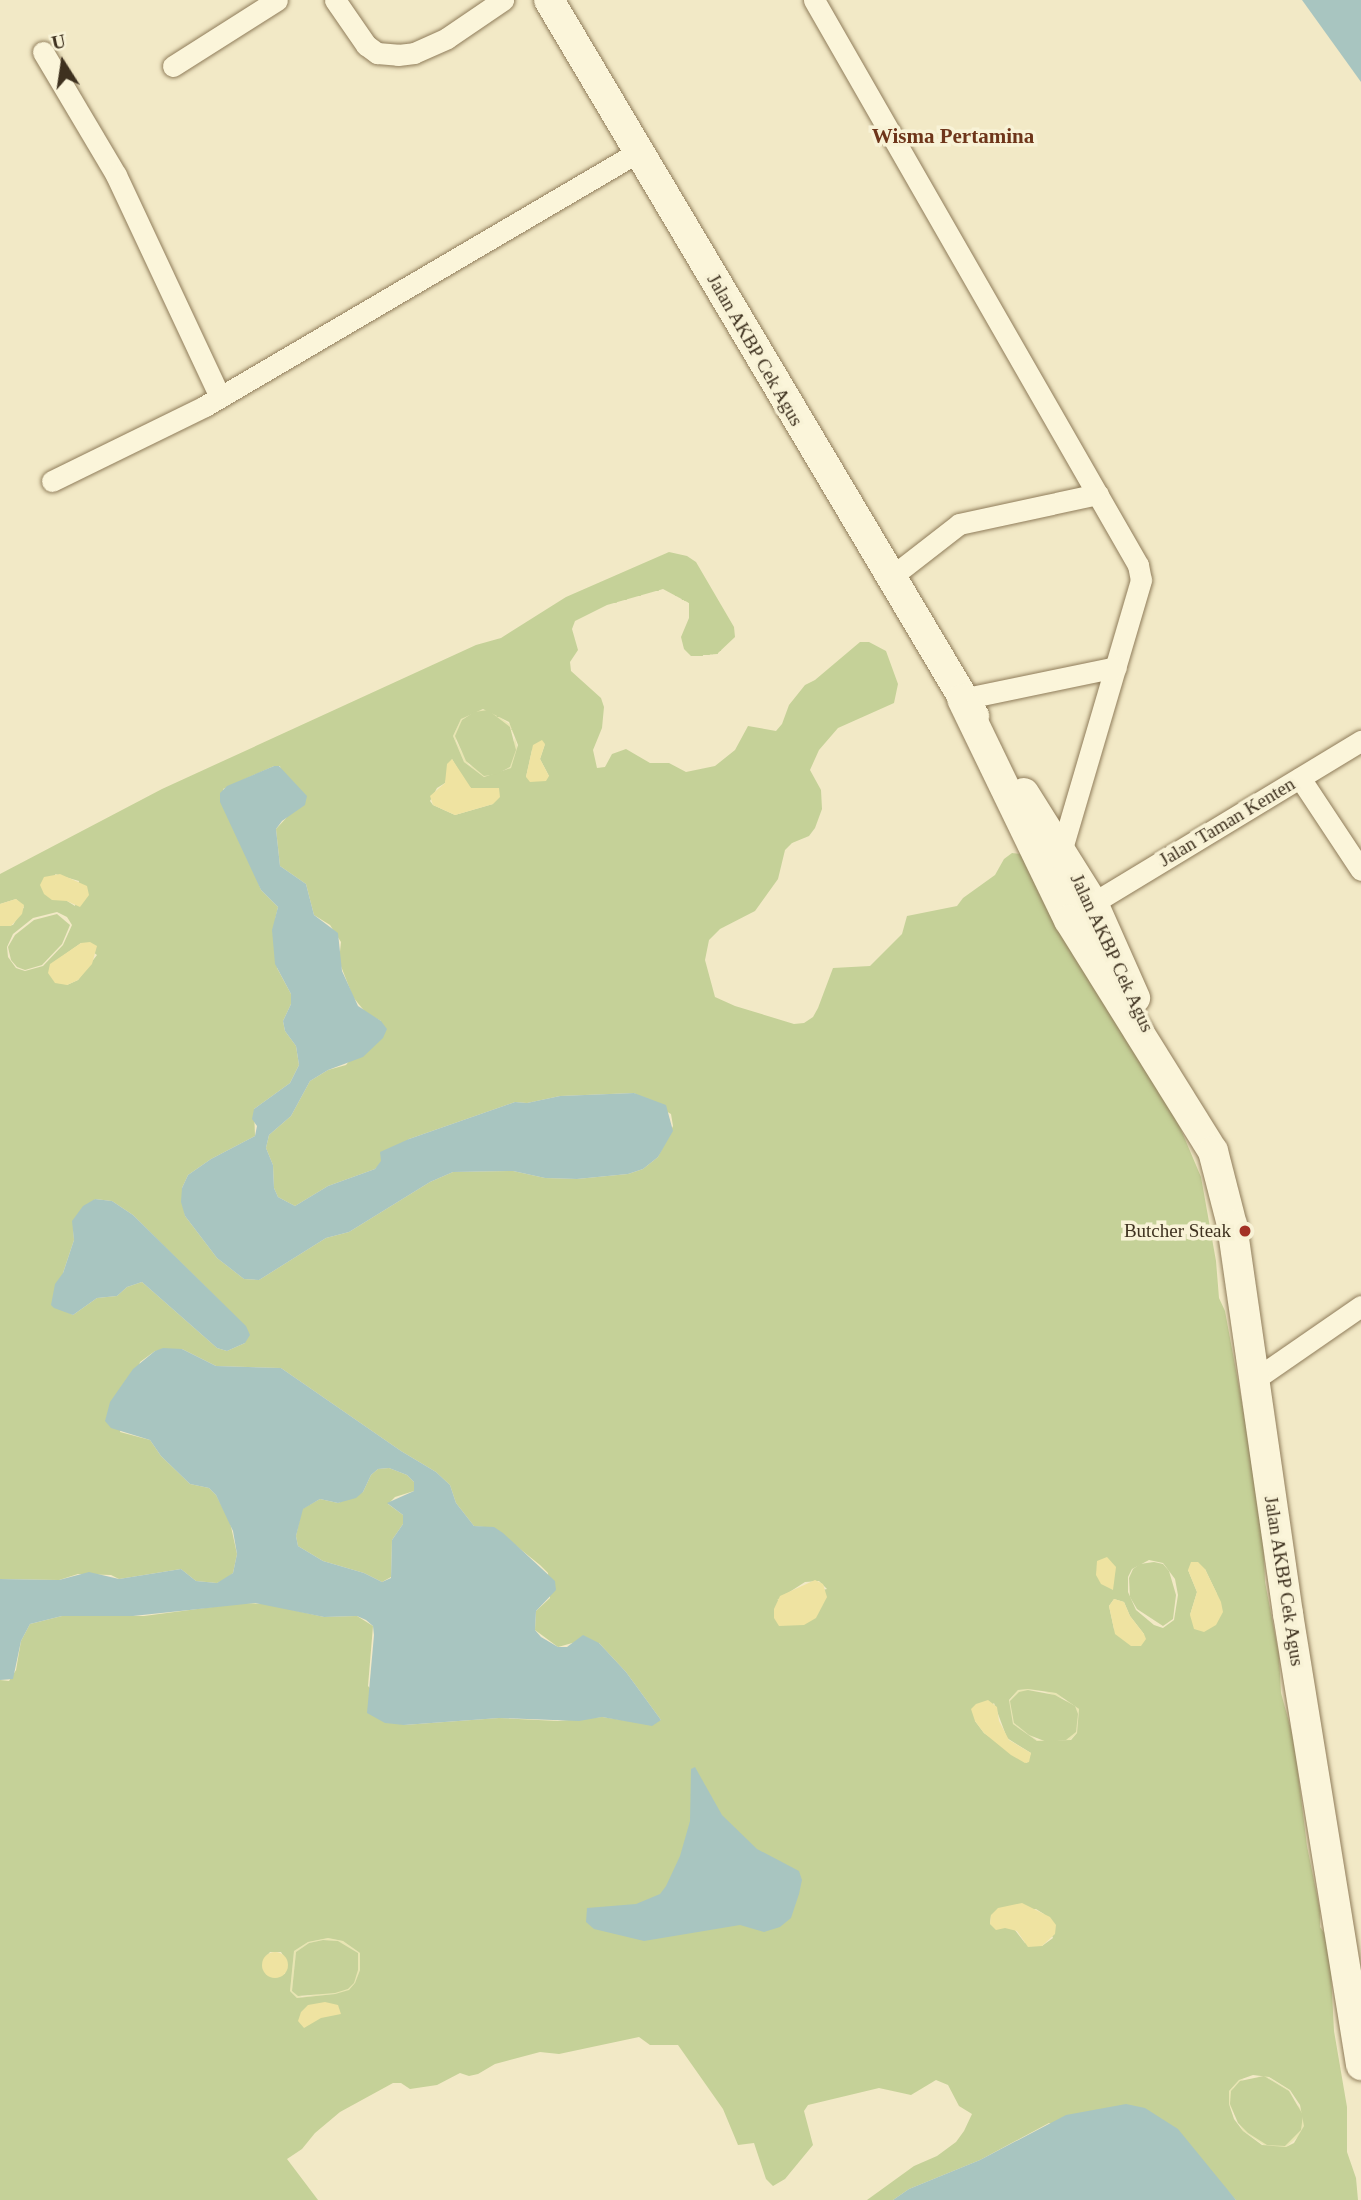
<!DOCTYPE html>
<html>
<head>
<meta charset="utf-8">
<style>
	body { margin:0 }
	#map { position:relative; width:1361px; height:2200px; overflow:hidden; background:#f2e9c6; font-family:"Times New Roman",serif }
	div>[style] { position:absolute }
	.farmland>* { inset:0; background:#e8e5b2 }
	.green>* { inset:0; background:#c5d198 }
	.sand>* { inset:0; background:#efe3a1 }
	.round { border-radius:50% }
	.water>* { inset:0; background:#a8c5c0 }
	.roads { filter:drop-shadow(0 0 2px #8f7c5a) drop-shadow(0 0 2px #8f7c5a) }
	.minor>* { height:21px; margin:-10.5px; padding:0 10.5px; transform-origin:10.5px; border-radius:10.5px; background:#fbf5da }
	.secondary>* { height:30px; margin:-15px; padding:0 15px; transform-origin:15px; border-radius:15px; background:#fbf5da }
	.dots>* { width:19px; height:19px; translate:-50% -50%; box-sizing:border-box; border:4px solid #f8f2d6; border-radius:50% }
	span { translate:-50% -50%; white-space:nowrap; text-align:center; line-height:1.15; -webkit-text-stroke:7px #f8f2d6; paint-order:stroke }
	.street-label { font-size:19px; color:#3e311f }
	.poi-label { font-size:19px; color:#3e311f }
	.right { translate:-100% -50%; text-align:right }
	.neighbourhood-label { font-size:21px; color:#6e351a; font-weight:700 }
	.north { position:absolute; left:28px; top:28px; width:70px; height:70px; -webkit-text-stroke:5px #f8f2d6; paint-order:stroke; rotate:348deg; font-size:19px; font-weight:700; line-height:28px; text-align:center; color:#3e311f }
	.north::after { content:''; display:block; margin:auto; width:24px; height:32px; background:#3e311f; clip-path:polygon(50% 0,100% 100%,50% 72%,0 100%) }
</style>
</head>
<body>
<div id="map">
	<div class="farmland">
		<i style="clip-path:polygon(evenodd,488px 709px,512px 726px,518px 750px,511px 768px,484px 777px,464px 762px,453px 736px,461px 719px,473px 711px,488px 709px,474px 712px,510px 727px,515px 737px,510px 767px,497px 774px,469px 765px,456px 741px,462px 720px,474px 712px)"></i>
		<i style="clip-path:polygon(evenodd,1028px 1689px,1056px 1693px,1079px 1709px,1077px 1733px,1070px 1740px,1037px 1741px,1013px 1724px,1009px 1701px,1018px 1690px,1028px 1689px,1028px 1690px,1043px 1691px,1067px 1700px,1069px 1738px,1057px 1741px,1037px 1740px,1014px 1723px,1028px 1690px)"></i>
		<i style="clip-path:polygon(evenodd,328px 1938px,343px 1941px,360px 1953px,360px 1970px,355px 1984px,349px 1991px,335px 1994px,297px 1998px,290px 1991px,294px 1951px,308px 1942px,328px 1938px,323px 1940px,338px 1941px,358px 1953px,348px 1989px,302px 1997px,292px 1991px,296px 1952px,309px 1943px,323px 1940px)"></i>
		<i style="clip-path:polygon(evenodd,1264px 2075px,1289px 2090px,1304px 2115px,1304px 2126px,1300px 2135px,1286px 2147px,1267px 2147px,1243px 2131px,1229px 2104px,1229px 2091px,1239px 2080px,1264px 2075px,1259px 2076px,1268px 2078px,1289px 2091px,1299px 2106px,1233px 2109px,1233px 2088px,1244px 2079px,1259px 2076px)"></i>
	</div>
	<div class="green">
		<i style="clip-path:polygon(evenodd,669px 552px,687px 556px,696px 562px,734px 627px,735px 637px,717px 654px,691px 656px,684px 649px,681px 637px,689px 618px,689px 603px,663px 589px,607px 605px,575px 621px,572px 629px,578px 650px,570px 662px,571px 671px,601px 698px,604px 707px,602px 728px,593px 750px,597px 768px,605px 767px,612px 754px,626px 749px,650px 763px,669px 763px,686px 772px,715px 766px,735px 750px,748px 726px,776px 731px,782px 724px,789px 705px,805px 685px,815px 680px,860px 642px,869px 642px,886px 651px,898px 684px,894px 703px,838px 728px,819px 750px,810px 770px,821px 790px,822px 809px,815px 828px,809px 836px,792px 843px,785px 850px,778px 879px,755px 911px,720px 929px,709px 940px,705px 960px,715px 997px,735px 1006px,794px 1024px,804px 1023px,813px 1017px,818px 1008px,833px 968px,870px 966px,902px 934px,907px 916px,957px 906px,963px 898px,995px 875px,1004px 859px,1012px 853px,1021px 854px,1171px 1106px,1201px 1177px,1216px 1261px,1219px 1298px,1225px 1311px,1254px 1468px,1263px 1532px,1265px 1582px,1279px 1655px,1281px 1693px,1294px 1740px,1307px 1846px,1320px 1910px,1320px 1927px,1325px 1934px,1330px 1954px,1334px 2031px,1347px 2107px,1347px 2152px,1356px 2178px,1358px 2200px,1236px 2200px,1226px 2189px,1049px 2123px,980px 2160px,909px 2189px,893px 2200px,867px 2200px,914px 2166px,937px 2156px,956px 2142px,964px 2131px,972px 2114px,959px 2106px,948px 2085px,936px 2080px,911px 2095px,879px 2088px,808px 2105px,804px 2111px,813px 2145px,785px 2179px,773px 2186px,766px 2179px,754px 2143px,738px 2145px,723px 2109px,678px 2045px,650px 2045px,639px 2037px,559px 2054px,540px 2052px,495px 2064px,478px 2074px,469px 2076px,460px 2073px,437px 2085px,410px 2089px,401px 2083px,393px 2083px,340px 2112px,315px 2133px,302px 2149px,287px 2159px,318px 2200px,0 2200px,0 1680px,9px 1681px,16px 1670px,21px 1641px,30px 1624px,62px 1616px,144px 1616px,243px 1603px,266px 1604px,324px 1617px,357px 1616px,373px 1626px,368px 1686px,404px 1725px,499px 1718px,558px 1721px,602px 1717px,642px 1723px,661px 1720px,626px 1672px,599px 1643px,576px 1642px,558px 1647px,535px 1630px,536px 1611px,550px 1598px,548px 1573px,540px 1565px,494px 1528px,474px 1526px,456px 1503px,450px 1485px,436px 1472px,401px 1451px,281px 1368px,216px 1366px,182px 1349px,155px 1351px,140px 1362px,120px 1432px,150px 1440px,161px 1456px,190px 1484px,209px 1488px,216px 1495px,230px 1522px,237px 1554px,233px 1573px,226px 1579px,217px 1583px,196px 1581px,181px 1569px,119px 1579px,111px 1575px,78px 1574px,59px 1580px,0 1579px,0 926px,13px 925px,24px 907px,16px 899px,0 904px,0 874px,162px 789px,476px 645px,501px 638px,566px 597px,669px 552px,483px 709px,509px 722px,518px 745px,511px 768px,484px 777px,464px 762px,453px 736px,461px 719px,483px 709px,669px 552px,545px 744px,540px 759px,549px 776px,526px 777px,532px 750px,545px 744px,669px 552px,452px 759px,467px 785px,493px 804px,455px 815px,433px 805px,430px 801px,437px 788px,445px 783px,452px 759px,669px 552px,274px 766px,280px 766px,289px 815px,276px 829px,280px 866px,306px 884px,314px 915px,330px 925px,341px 942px,339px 961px,353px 997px,366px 1013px,381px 1021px,346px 1065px,328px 1070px,310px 1081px,291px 1116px,269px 1135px,266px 1148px,273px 1165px,274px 1188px,278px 1197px,295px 1206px,328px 1186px,375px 1169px,409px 1139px,515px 1102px,527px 1103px,560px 1096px,634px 1093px,671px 1114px,673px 1126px,658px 1157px,643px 1169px,628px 1174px,577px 1179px,545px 1178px,513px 1171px,453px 1172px,430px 1182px,349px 1232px,326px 1238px,259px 1280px,244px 1279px,217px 1258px,185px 1216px,182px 1188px,188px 1175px,211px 1159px,255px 1136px,254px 1109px,290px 1083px,299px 1065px,296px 1046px,285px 1031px,283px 1021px,291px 1004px,291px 994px,277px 968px,275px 920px,278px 907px,261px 890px,223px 789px,274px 766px,669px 552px,55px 874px,79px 881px,75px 906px,67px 901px,55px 874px,669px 552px,57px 912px,67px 917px,72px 925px,63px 945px,43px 966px,25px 971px,16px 968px,8px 957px,7px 947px,13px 934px,33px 918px,57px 912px,669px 552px,81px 943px,97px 955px,78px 980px,67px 985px,57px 960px,81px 943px,669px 552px,95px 1199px,112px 1201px,133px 1215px,246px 1327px,245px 1343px,227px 1351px,217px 1348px,142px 1282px,127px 1287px,117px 1296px,97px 1298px,73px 1315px,64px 1310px,63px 1273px,74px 1240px,73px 1227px,95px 1199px,669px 552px,1149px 1560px,1163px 1563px,1175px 1579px,1178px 1595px,1174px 1620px,1163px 1628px,1154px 1625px,1136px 1610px,1128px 1592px,1128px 1577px,1132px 1569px,1149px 1560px,669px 552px,1205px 1569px,1217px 1594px,1190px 1615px,1197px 1592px,1188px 1570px,1205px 1569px,669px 552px,819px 1581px,827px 1589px,777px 1600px,805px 1582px,819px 1581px,669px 552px,1114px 1599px,1124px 1602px,1130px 1616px,1144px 1634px,1114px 1629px,1109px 1606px,1114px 1599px,669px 552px,1028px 1689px,1056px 1693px,1079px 1709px,1077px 1733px,1071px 1740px,1037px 1741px,1013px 1724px,1009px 1700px,1018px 1690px,1028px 1689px,669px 552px,994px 1703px,1007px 1738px,1031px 1753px,1027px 1763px,984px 1733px,975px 1721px,994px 1703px,669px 552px,1036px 1909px,1044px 1914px,1053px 1938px,1042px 1946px,1025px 1943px,1014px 1929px,990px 1924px,991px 1915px,1036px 1909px,669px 552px,328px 1938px,343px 1941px,360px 1953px,360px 1970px,355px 1983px,349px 1990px,335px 1994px,297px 1998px,290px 1991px,294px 1951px,308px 1942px,328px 1938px,669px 552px,270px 1952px,281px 1952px,286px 1960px,285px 1974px,266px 1974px,264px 1959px,270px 1952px,669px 552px,1253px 2075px,1269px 2077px,1290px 2090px,1300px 2105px,1304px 2126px,1294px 2143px,1286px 2147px,1262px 2145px,1243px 2131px,1234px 2119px,1229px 2104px,1229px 2091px,1239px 2080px,1253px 2075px)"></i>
		<i style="clip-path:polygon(488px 710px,510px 727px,516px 750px,510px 767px,497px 774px,484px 776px,466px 761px,455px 736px,462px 720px,474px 712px)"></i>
		<i style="clip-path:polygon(57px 914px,70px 925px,62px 944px,42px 965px,25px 970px,17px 967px,11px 960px,8px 947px,15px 935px,34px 920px)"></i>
		<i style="clip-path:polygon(389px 1468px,407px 1475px,414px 1482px,414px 1491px,395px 1497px,388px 1504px,403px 1515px,403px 1524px,392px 1540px,391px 1577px,382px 1582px,364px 1573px,323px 1561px,298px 1546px,296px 1536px,302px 1509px,320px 1499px,338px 1503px,363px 1492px,371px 1475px,378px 1469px)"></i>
		<i style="clip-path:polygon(1154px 1562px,1163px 1564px,1169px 1571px,1176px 1595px,1173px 1619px,1163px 1626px,1137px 1609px,1130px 1597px,1129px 1578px,1133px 1569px,1140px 1564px)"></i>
		<i style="clip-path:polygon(1028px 1690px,1055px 1695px,1075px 1706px,1078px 1714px,1076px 1732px,1066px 1740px,1047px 1742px,1029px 1735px,1014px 1723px,1010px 1701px,1019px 1692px)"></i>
		<i style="clip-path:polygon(323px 1940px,338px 1941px,358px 1953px,358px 1970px,354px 1983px,348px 1989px,335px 1993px,298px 1996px,292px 1991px,296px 1952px,309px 1943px)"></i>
		<i style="clip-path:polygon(1264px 2076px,1289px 2091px,1303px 2115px,1301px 2130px,1285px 2146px,1267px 2145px,1248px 2133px,1238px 2123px,1230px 2104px,1231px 2091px,1240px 2081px)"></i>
	</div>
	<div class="sand">
		<i style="clip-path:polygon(542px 740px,545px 744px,540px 759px,549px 776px,546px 781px,530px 782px,526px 777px,533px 745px)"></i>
		<i style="clip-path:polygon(452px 759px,471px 788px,499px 788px,500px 797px,493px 804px,455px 815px,433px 805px,430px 796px,445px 783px,447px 764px)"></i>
		<i style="clip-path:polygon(60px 874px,87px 886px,89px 895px,80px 907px,67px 901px,52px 900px,44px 894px,40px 885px,44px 877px)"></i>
		<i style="clip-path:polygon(16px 899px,24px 905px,22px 914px,11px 926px,0 926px,0 904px)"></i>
		<i style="clip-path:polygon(90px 942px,97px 946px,92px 964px,78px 980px,67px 985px,55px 983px,48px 973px,50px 964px,81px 943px)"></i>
		<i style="clip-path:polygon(1107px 1557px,1116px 1567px,1113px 1590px,1101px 1584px,1096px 1575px,1097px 1561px)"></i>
		<i style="clip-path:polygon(1191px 1562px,1198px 1562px,1205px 1569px,1221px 1602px,1223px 1612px,1216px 1625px,1204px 1632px,1194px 1629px,1190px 1615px,1197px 1592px,1188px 1570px)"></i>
		<i style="clip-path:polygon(815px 1580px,823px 1584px,827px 1597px,816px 1618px,804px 1625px,779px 1626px,774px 1618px,774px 1609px,780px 1596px)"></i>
		<i style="clip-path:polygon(1114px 1599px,1124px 1602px,1130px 1616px,1144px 1634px,1146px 1639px,1141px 1646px,1131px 1646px,1115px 1634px,1109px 1606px)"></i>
		<i style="clip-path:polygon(988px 1700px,997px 1707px,999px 1721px,1009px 1740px,1031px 1753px,1029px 1762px,1025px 1763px,1011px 1755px,984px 1733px,975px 1721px,971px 1709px,976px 1704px)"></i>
		<i style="clip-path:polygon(1022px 1903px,1050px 1917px,1056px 1925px,1055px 1934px,1042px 1946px,1028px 1947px,1017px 1931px,1005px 1928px,996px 1930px,990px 1924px,991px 1915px,998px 1908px)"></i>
		<i class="round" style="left:262px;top:1952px;width:26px;height:26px"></i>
		<i style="clip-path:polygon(325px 2002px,338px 2005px,341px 2014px,321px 2018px,304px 2028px,298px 2021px,301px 2012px,308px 2005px)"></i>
	</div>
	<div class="water">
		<i style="clip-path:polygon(1302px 0,1361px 0,1361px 82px)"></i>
		<i style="clip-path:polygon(274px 766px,279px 766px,307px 796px,305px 805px,282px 821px,276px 829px,280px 866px,306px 884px,314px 915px,338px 933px,342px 971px,358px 1006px,381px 1021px,387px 1029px,383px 1038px,363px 1057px,328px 1070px,310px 1081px,291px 1116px,269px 1135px,266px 1148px,273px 1165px,274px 1188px,278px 1197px,295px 1206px,328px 1186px,375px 1169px,381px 1161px,380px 1152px,409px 1139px,515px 1102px,527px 1103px,560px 1096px,634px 1093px,666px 1105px,673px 1131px,658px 1157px,643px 1169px,628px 1174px,577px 1179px,545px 1178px,513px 1171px,453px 1172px,430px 1182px,349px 1232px,326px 1238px,259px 1280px,244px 1279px,217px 1258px,185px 1216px,181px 1202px,182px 1188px,188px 1175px,211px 1159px,255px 1136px,257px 1126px,252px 1119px,254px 1109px,290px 1083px,299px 1065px,296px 1046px,285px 1031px,283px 1021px,291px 1004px,291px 994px,275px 964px,272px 930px,278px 907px,261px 890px,220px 802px,220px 793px,227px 786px)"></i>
		<i style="clip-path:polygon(95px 1199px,112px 1201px,133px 1215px,246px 1326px,250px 1335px,245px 1343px,227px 1351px,217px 1348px,142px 1282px,127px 1287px,117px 1296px,97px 1298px,73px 1315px,54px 1308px,51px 1305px,55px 1284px,63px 1273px,74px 1240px,72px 1221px,83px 1206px)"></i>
		<i style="clip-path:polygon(evenodd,163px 1348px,182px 1349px,216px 1366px,281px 1368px,401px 1451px,436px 1472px,450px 1485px,456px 1503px,474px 1526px,494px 1527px,503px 1533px,555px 1581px,556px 1590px,536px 1611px,535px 1630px,541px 1637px,558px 1647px,567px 1647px,583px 1635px,599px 1643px,626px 1672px,661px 1720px,652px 1726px,602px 1717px,579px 1721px,499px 1718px,404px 1725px,385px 1723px,367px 1713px,374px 1635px,373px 1626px,366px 1620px,357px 1616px,324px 1617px,255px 1603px,133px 1616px,62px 1616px,30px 1624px,21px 1641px,13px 1679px,0 1680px,0 1579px,59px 1580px,89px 1572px,119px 1579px,181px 1569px,196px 1581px,217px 1583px,233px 1573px,237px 1554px,233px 1531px,216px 1495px,209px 1488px,190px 1484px,161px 1456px,150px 1440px,111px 1428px,105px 1421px,110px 1402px,133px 1369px,155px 1351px,163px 1348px,389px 1468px,407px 1475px,414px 1482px,414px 1491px,387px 1503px,403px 1515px,403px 1524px,392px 1540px,391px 1578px,382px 1582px,364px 1573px,323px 1561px,298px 1546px,296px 1536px,303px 1509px,320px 1499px,338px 1503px,356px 1498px,363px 1492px,371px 1475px,378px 1469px,389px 1468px)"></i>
		<i style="clip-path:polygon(695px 1767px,722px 1815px,757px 1849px,799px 1871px,802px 1880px,799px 1894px,791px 1918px,780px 1927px,764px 1932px,740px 1925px,644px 1941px,594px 1929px,586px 1922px,587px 1908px,636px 1904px,660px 1894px,666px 1886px,680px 1856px,690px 1821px,691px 1769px)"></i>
		<i style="clip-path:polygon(1126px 2104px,1145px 2108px,1178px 2129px,1236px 2200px,893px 2200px,909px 2189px,980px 2160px,1066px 2115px)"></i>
	</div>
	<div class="roads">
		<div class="minor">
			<i style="left:335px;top:0;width:55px;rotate:55.4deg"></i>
			<i style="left:366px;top:45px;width:14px;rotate:36deg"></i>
			<i style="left:377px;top:53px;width:21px;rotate:5deg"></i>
			<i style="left:398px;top:55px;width:16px;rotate:-7deg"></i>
			<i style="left:414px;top:53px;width:36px;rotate:-24deg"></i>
			<i style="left:447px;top:38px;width:68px;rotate:-34.2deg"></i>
			<i style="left:814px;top:0;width:651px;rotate:60.17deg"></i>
			<i style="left:1138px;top:565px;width:15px;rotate:79deg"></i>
			<i style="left:1141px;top:580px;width:280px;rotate:106.4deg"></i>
			<i style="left:43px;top:52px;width:143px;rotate:59.3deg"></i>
			<i style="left:116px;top:175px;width:245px;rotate:64.9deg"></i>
			<i style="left:173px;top:66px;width:123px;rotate:-32.4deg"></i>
			<i style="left:52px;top:481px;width:170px;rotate:-26.1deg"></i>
			<i style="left:205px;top:406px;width:502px;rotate:-30.4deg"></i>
			<i style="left:891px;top:577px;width:86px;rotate:-37.9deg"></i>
			<i style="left:959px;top:524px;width:142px;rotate:-12.2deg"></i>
			<i style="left:962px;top:699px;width:157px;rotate:-11.7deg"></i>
			<i style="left:1300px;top:778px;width:110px;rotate:56.5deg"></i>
			<i style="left:1093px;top:903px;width:313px;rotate:-31.2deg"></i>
			<i style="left:1254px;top:1380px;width:130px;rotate:-34.7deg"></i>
		</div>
		<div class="secondary">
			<i style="left:549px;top:0;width:833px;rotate:59.31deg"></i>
			<i style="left:962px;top:699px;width:246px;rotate:64.2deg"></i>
			<i style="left:1069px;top:920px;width:272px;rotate:58.1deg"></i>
			<i style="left:1213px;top:1151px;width:76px;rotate:75.6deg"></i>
			<i style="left:1232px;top:1225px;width:393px;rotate:81.8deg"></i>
			<i style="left:1288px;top:1614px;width:457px;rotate:80.8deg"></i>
			<i style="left:1024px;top:793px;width:130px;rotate:57.9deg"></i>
			<i style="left:1093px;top:903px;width:104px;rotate:66.1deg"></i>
		</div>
	</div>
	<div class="dots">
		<i style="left:1245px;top:1231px;background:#a33125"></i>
	</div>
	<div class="street-label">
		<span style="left:755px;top:350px;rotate:60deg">Jalan AKBP Cek Agus</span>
		<span style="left:1227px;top:822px;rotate:-31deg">Jalan Taman Kenten</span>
		<span style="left:1112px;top:953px;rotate:65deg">Jalan AKBP Cek Agus</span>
		<span style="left:1284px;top:1581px;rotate:81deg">Jalan AKBP Cek Agus</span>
	</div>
	<div class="poi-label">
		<span class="right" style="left:1231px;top:1231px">Butcher Steak</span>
	</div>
	<div class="neighbourhood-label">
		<span style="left:953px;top:136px">Wisma Pertamina</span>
	</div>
	<div class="north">U</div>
</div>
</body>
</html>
